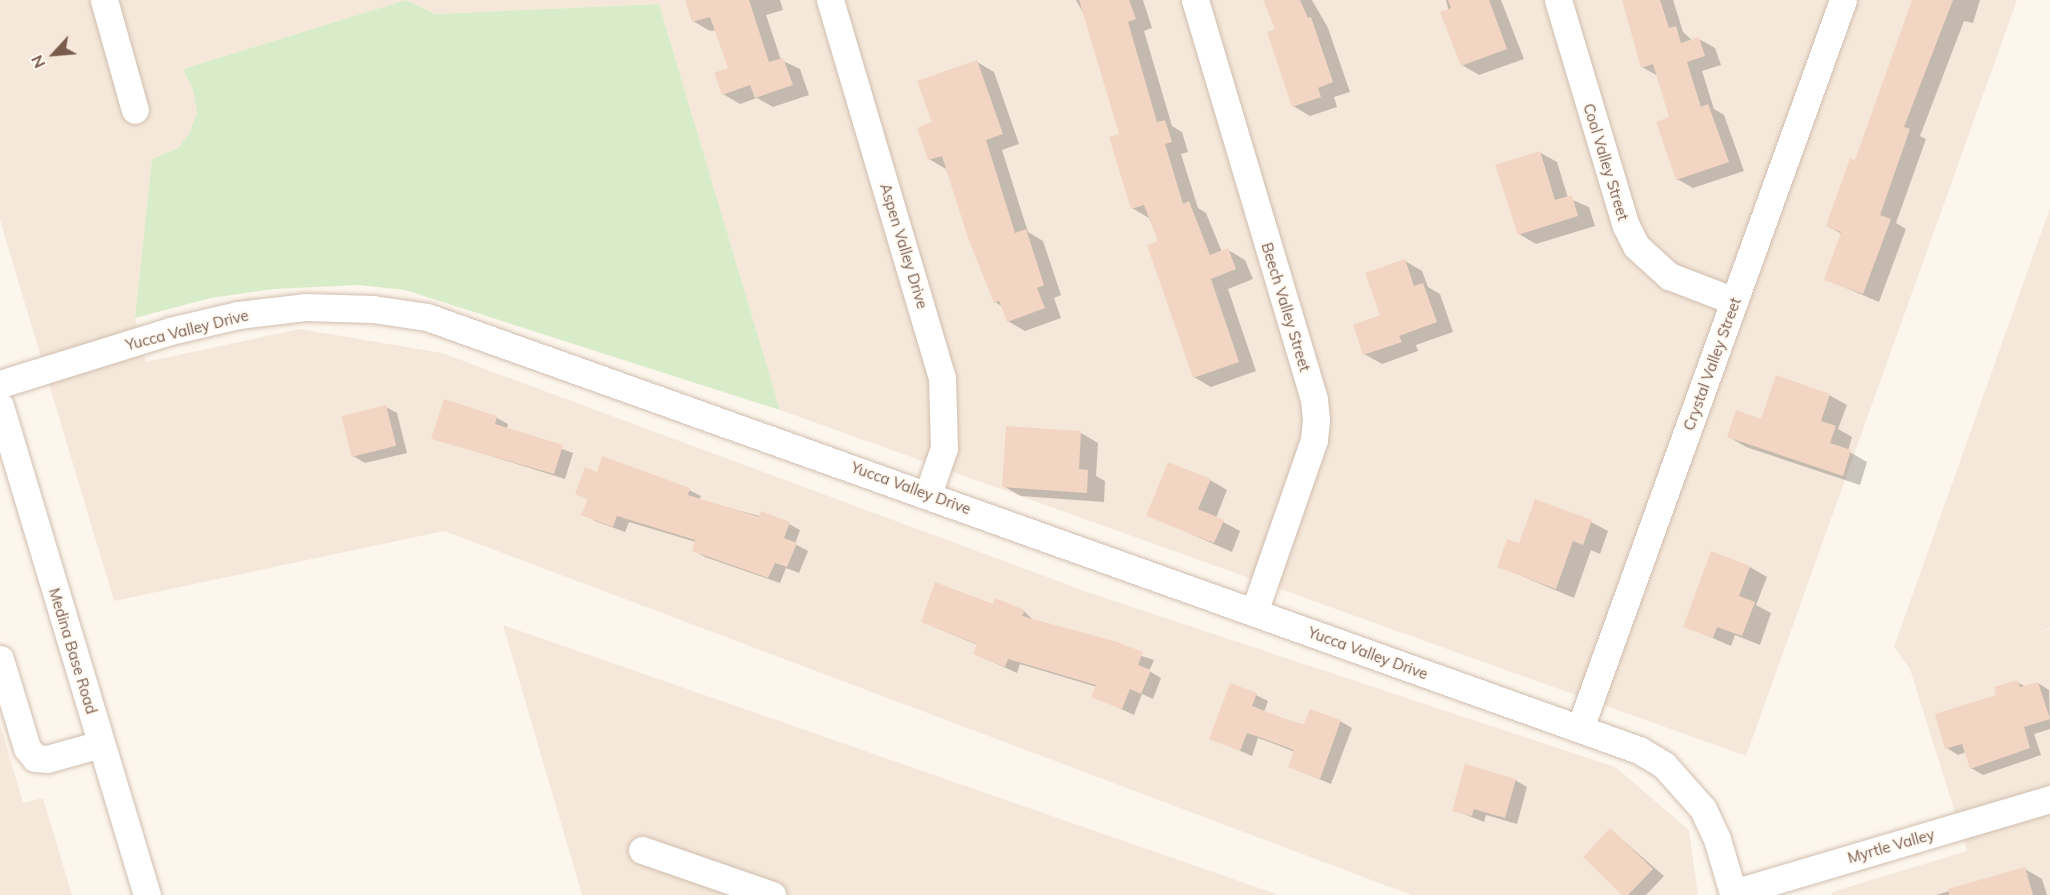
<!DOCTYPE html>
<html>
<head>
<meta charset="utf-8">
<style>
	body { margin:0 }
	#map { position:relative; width:2050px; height:895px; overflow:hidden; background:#fdf6ec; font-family:Mulish,sans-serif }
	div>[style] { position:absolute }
	.residential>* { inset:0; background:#f5e8da }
	.green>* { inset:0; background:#d8ecc9 }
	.shadow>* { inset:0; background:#0003 }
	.building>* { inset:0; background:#f3d5c3; transform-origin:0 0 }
	.roads { filter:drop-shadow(0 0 2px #d1beb0) drop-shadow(0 0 2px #d1beb0) }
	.minor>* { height:27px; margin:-13.5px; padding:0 13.5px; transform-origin:13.5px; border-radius:13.5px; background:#fff }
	span { translate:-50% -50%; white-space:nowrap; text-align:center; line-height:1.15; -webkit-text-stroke:4.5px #fffaf3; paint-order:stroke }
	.street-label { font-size:15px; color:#7a5c4d }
	.north { position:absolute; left:24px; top:24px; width:60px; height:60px; -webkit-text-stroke:4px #fffaf3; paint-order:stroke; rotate:244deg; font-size:16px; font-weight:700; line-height:24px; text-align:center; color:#7a5c4d }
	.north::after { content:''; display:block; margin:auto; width:21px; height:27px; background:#7a5c4d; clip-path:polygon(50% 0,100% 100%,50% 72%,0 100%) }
</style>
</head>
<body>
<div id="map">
	<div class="residential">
		<i style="clip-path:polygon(0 0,2017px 0,1746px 756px,780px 410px,659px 4px,435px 14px,406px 0,183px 69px,193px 90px,197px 112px,190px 132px,178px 148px,152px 159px,135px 318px,146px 362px,300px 329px,442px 353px,1093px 594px,1615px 767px,1689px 830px,1698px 895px,1411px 895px,444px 531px,114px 601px,0 220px)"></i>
		<i style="clip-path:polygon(2050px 208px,2050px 628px,2036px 633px,2050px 629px,2050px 895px,1832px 895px,1832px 892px,1967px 851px,1910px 669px,1894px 647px)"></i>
		<i style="clip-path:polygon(503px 625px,1279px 895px,582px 895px)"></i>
		<i style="clip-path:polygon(0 724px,23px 803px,43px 798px,72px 895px,0 895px)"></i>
	</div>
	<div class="green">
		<i style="clip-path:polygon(406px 0,435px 14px,659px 4px,780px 410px,405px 290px,358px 285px,274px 289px,211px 298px,135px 318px,152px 159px,178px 148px,190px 132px,197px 112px,193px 90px,183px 69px)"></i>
	</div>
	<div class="shadow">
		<i style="clip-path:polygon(687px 0,780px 0,783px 10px,766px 15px,781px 60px,800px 69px,809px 95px,773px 107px,757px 98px,740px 104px,723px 94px,729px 69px,716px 30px,710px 31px,693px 21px)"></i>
		<i style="clip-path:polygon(1076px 0,1143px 0,1152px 28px,1144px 31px,1172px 126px,1182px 132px,1188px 152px,1181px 154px,1198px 208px,1206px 213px,1222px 252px,1228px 250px,1245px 260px,1253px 279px,1228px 289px,1256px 371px,1211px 387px,1194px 377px,1160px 242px,1149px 218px,1132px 208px,1121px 135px,1086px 18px)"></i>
		<i style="clip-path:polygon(1264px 0,1312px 0,1328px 28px,1350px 92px,1334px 97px,1337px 107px,1310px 116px,1293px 106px,1277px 30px)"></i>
		<i style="clip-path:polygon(1446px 0,1501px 0,1524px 59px,1479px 75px,1462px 65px)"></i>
		<i style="clip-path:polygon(1624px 0,1673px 0,1683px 32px,1693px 41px,1699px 39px,1715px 48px,1721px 65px,1702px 71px,1714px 109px,1724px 115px,1744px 171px,1693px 188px,1677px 179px,1671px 118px,1658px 76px,1642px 67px)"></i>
		<i style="clip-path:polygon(1914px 0,1980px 0,1973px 23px,1964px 21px,1920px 136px,1926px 139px,1896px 223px,1906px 229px,1879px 302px,1825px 279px,1842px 234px,1827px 226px,1856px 162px)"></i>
		<i style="clip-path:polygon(977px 62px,994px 72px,1019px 144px,1002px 150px,1028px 232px,1043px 241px,1061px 295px,1054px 298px,1061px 318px,1025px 331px,1008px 321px,1003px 307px,995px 302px,946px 169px,929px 159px,934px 123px)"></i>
		<i style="clip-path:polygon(1539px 152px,1557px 162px,1568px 198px,1589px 207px,1595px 226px,1536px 244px,1519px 234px)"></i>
		<i style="clip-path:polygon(1405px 261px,1422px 271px,1428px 287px,1440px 294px,1453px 332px,1416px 345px,1418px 351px,1382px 364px,1364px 354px)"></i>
		<i style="clip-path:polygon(1829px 395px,1847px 405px,1838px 429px,1852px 437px,1848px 451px,1867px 462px,1860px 485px,1746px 447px,1729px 437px)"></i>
		<i style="clip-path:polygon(444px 401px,497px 418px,508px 424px,507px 429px,573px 453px,565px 479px,433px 438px)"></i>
		<i style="clip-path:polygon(386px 407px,397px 413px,407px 453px,365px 463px,353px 456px)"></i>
		<i style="clip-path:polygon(1081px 433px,1098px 443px,1096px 476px,1105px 481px,1104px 502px,1021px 496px,1003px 486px)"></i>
		<i style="clip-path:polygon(598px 474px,689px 490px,701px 496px,699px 500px,789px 524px,800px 530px,795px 544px,808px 551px,799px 573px,786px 568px,780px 583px,705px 557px,693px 550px,696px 542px,629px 522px,625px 532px,595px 521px,583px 514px,589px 500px,577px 493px)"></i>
		<i style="clip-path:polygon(1210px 480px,1227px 490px,1216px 518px,1240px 531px,1232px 552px,1148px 515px)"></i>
		<i style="clip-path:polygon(1591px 522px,1608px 531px,1600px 554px,1591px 550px,1574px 598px,1498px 566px,1520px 545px)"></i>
		<i style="clip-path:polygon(1750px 567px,1767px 577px,1756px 605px,1771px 613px,1760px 645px,1735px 635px,1731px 646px,1685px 626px)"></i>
		<i style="clip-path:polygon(994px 606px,1024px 611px,1034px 621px,1154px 660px,1149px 671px,1161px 678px,1153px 699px,1142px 694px,1134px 715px,1093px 696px,1097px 687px,1020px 664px,1017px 673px,975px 654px,978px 645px,922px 622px)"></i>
		<i style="clip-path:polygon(2017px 682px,2026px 687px,2038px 683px,2049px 690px,2050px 729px,2034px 734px,2041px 755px,1983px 775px,1971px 768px,1966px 752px,1958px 755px,1947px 748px)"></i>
		<i style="clip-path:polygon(1256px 695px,1268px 701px,1264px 712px,1305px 726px,1340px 721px,1352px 728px,1331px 784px,1290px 767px,1295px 752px,1272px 743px,1258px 738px,1252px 756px,1210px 738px)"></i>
		<i style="clip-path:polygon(1515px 780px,1527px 787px,1517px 824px,1486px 815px,1484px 822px,1454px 810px)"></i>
		<i style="clip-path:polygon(1611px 830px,1664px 876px,1646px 895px,1625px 895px)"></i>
		<i style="clip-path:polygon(2025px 869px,2042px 879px,2047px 895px,1936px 895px)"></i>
	</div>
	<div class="building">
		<i style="clip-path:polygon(685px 0,749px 0,769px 62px,783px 58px,793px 85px,755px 98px,750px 85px,722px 95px,714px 73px,728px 68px,710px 17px,692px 22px)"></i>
		<i style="clip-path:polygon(1079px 0,1129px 0,1136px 19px,1128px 22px,1157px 122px,1165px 120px,1172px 142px,1165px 144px,1183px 204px,1189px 201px,1210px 255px,1228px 248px,1236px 269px,1211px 279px,1239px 362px,1193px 378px,1147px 245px,1158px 241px,1144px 205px,1131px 209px,1109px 137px,1119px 134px)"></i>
		<i style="clip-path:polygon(1263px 0,1300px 0,1308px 18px,1311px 17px,1333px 82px,1318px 88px,1321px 97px,1292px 107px,1267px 32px,1275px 29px)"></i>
		<i style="clip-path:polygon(1448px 0,1489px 0,1507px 49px,1461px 66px,1440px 12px,1451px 8px)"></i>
		<i style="clip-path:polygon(1622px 0,1660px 0,1669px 28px,1676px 26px,1681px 43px,1699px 37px,1705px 56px,1687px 62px,1701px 107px,1708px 104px,1729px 162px,1676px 180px,1656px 122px,1669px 117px,1653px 64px,1641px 68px)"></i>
		<i style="clip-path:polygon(1912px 0,1953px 0,1904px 127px,1910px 129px,1880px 215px,1891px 219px,1863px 294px,1824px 280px,1841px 232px,1826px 226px,1850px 158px,1855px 160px)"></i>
		<i style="clip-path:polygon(977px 60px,1003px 134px,986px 140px,1015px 233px,1026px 229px,1044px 285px,1037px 288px,1045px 308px,1007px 322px,999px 301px,994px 303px,968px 238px,942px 156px,928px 160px,917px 128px,932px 122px,917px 81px)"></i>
		<i style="clip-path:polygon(1540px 151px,1555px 200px,1572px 195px,1578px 216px,1518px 235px,1495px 165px)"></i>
		<i style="clip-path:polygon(1405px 259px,1414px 286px,1423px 283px,1437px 322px,1399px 336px,1402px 342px,1363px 355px,1353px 325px,1380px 315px,1365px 273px)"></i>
		<i style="clip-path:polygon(1776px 375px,1830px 394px,1821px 421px,1836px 426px,1830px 443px,1851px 450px,1843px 476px,1727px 437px,1736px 410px,1761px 419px)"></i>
		<i style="clip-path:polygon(444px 399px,497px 416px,495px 424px,563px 445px,554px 474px,431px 439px)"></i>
		<i style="left:386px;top:405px;width:42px;height:46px;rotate:76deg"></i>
		<i style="clip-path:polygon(1006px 426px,1081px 431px,1079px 469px,1088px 470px,1087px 493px,1002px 487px)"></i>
		<i style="clip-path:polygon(602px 456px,690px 488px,688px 495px,759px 517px,761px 511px,790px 522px,784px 538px,797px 543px,787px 567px,775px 563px,768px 578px,692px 551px,695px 540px,617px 516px,613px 527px,581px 515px,588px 499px,575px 494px,585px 467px,597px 472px)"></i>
		<i style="clip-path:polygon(1168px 462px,1211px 479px,1198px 509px,1224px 520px,1214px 543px,1146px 516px)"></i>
		<i style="clip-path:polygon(1535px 499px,1592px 520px,1583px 545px,1573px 541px,1556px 589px,1497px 567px,1507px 539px,1519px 543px)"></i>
		<i style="clip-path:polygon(1711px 551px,1750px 566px,1739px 596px,1755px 602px,1742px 636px,1717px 627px,1713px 638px,1683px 627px)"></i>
		<i style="clip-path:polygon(935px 582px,993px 604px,995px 598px,1025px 610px,1022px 616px,1114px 641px,1143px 652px,1138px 665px,1151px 670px,1141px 694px,1130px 689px,1122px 709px,1091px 697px,1096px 685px,1008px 659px,1005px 667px,973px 654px,977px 644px,921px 622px)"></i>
		<i style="clip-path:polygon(2017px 680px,2020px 687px,2038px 682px,2050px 719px,2024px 727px,2030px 748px,1970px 769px,1962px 744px,1945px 749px,1935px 714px,1996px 695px,1994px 687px)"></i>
		<i style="clip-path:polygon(1230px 683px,1257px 693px,1252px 706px,1291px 721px,1304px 724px,1310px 709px,1341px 720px,1320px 779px,1288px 767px,1294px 750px,1259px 737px,1247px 733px,1240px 751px,1209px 739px)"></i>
		<i style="clip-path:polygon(1465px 764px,1516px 779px,1505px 818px,1474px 809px,1472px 816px,1452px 811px)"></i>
		<i style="clip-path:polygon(1610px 828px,1653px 869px,1628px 895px,1622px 895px,1583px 857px)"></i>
		<i style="clip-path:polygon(2025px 867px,2033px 895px,1949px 895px,1948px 889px)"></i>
	</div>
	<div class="roads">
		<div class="minor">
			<i style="left:104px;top:0;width:114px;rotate:74.3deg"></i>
			<i style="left:830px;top:0;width:394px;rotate:73.5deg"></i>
			<i style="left:942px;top:378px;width:70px;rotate:88.4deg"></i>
			<i style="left:944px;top:448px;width:49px;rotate:109.2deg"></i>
			<i style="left:1195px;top:0;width:417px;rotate:73.4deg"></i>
			<i style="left:1314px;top:400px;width:20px;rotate:84deg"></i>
			<i style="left:1316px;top:420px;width:20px;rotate:96deg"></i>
			<i style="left:1314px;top:440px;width:182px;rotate:109.2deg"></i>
			<i style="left:1558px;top:0;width:236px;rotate:73.3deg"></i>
			<i style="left:1626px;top:226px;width:22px;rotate:63deg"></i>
			<i style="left:1636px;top:246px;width:45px;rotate:42.3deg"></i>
			<i style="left:1669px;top:276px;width:70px;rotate:21deg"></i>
			<i style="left:0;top:384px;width:178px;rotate:-17.3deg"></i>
			<i style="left:170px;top:331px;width:70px;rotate:-13.2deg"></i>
			<i style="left:238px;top:315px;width:67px;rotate:-6.8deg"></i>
			<i style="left:305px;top:307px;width:68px;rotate:1.7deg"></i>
			<i style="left:373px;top:309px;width:55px;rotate:8.4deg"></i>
			<i style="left:427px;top:317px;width:1287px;rotate:19.66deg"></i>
			<i style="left:1639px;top:750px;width:29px;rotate:31deg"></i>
			<i style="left:1664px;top:765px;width:59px;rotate:48.4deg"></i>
			<i style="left:1703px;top:809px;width:33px;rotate:65deg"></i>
			<i style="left:1717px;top:839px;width:56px;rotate:73.5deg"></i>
			<i style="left:1733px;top:893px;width:331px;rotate:-16.5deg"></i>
			<i style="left:0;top:406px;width:511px;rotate:73.27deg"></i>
			<i style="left:0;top:659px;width:93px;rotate:73.1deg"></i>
			<i style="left:27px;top:748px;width:13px;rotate:51deg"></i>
			<i style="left:35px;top:758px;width:12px;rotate:5deg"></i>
			<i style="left:47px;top:759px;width:56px;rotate:-15.5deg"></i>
			<i style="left:1580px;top:728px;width:774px;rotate:-70.14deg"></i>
			<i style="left:642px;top:850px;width:138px;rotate:19.1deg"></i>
		</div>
	</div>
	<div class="street-label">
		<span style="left:1606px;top:162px;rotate:73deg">Cool Valley Street</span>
		<span style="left:904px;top:246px;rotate:73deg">Aspen Valley Drive</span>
		<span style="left:1286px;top:307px;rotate:73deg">Beech Valley Street</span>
		<span style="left:187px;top:330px;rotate:-14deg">Yucca Valley Drive</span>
		<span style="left:1712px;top:364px;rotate:-70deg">Crystal Valley Street</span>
		<span style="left:911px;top:488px;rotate:20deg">Yucca Valley Drive</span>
		<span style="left:73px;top:651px;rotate:73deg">Medina Base Road</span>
		<span style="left:1368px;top:653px;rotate:20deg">Yucca Valley Drive</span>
		<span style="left:1891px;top:846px;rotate:-16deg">Myrtle Valley</span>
	</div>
	<div class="north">N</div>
</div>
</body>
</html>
